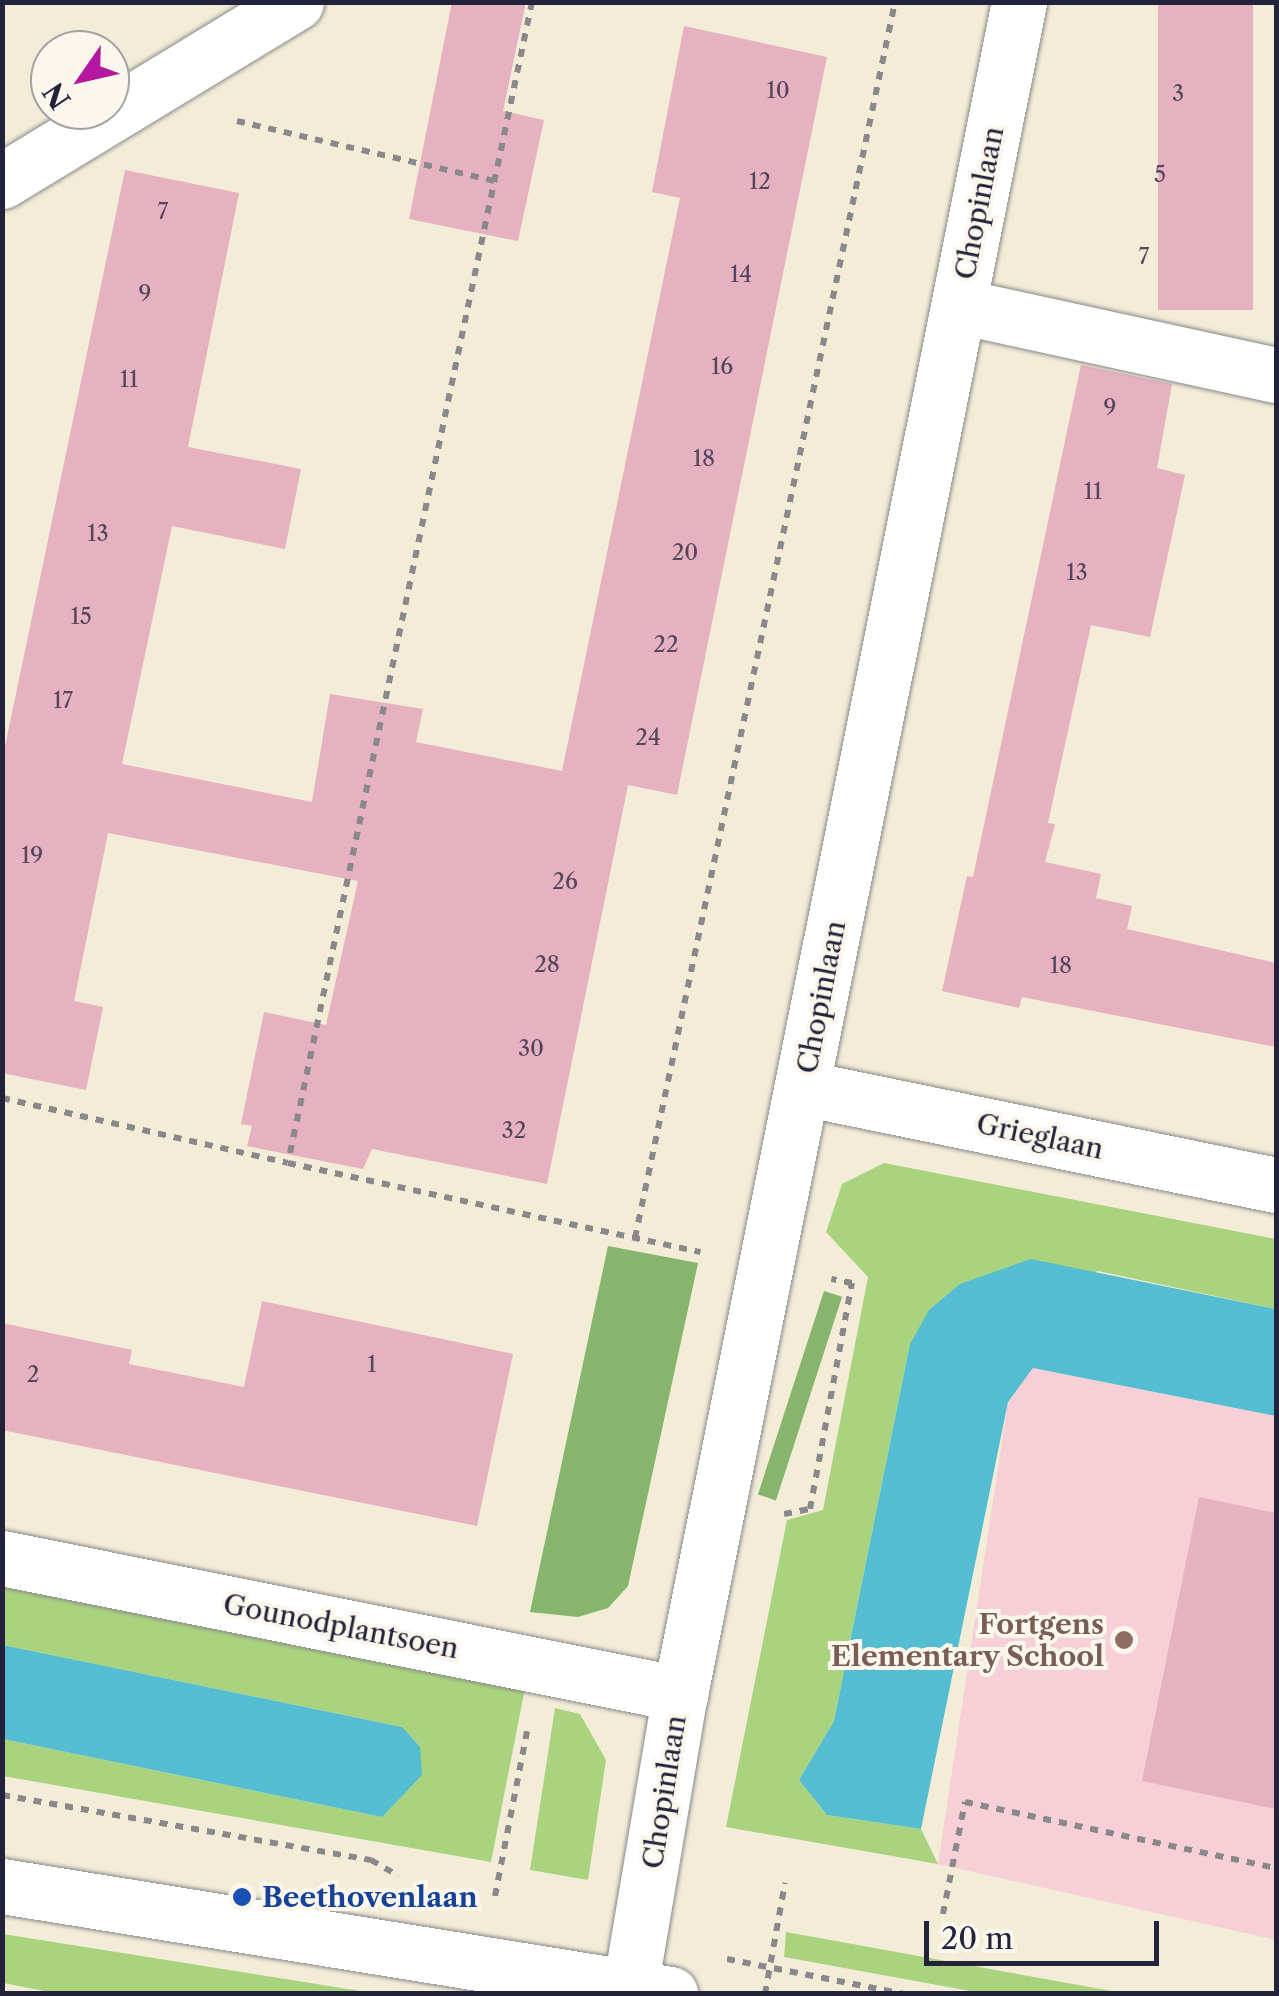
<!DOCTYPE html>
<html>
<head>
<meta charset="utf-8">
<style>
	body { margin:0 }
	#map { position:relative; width:1279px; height:1996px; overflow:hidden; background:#f3edd8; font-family:"Libre Caslon Text",serif }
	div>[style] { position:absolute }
	.built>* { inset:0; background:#f6cfd7 }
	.green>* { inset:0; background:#aad37f }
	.forest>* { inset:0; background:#87b56e; transform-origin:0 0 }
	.water>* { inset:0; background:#54bdd1 }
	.building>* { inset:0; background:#e6b1c0; transform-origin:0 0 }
	.path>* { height:6px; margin-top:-3px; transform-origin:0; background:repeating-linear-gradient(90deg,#8a888a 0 8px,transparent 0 16px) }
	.roads { filter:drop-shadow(0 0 2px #8a888a) drop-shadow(0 0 2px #8a888a) }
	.minor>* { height:55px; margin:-27.5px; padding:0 27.5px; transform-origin:27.5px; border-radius:27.5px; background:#fff }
	.dots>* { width:28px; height:28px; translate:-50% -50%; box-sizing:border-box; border:5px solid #fbf7ec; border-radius:50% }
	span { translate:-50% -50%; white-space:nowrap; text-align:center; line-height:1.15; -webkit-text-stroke:8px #fbf7ec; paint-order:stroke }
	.number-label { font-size:22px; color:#53465c }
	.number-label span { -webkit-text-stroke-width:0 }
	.street-label { font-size:28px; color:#22223b }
	.education-label { font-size:28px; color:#785e54; font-weight:700 }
	.right { translate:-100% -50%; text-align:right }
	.transit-label { font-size:28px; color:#164399; font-weight:700 }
	.left { translate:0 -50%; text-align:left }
	.frame { position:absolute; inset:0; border:5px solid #22223b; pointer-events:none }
	.north { position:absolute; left:30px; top:30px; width:100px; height:100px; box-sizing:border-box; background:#fbf7ec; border:2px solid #a4a2a5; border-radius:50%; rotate:236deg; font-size:28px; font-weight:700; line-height:40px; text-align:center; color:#22223b }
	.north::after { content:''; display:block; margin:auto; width:35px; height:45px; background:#b5179e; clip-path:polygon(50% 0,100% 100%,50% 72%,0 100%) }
	.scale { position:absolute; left:924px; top:1921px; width:235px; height:45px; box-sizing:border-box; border:5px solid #22223b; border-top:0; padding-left:12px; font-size:30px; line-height:35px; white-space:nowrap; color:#22223b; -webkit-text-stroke:8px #fbf7ec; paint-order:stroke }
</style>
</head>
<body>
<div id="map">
	<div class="built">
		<i style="clip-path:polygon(1033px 1368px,1276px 1416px,1276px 1940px,938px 1864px,1008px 1402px)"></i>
	</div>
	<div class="green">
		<i style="clip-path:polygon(884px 1163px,1276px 1239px,1276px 1309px,1098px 1271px,910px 1344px,834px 1721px,799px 1780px,827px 1815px,921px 1829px,938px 1864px,726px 1827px,787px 1520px,823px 1510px,868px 1277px,826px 1232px,842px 1184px)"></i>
		<i style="clip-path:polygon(2px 1585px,525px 1688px,491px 1862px,3px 1776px,3px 1739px,382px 1817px,402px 1727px,3px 1645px)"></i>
		<i style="clip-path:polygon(555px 1708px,580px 1714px,606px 1760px,588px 1880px,530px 1870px)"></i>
		<i style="clip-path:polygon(786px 1932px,1123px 1993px,981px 1993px,784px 1957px)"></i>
		<i style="clip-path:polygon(2px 1934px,3px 1934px,373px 1993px,55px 1993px,3px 1983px)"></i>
	</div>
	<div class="forest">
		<i style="clip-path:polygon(608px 1246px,698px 1263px,628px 1586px,608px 1608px,578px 1617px,530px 1612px)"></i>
		<i style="left:824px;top:1291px;width:19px;height:214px;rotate:18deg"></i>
	</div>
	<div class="water">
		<i style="clip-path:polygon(1031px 1259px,1276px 1309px,1276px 1416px,1033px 1368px,1008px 1402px,921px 1829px,827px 1815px,799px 1780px,834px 1721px,910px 1344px,929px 1310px,960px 1284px)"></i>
		<i style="clip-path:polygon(3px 1645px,402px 1727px,420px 1747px,422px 1775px,382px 1817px,3px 1739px)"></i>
	</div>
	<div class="building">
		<i style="clip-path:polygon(452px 2px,526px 2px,503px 111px,544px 120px,518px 241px,409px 219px)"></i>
		<i style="left:1158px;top:2px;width:95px;height:308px"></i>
		<i style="clip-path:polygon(684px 26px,827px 57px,677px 795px,628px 785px,547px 1184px,372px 1149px,363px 1169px,247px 1146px,252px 1126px,241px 1124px,264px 1012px,326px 1025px,358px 881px,108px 833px,74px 1001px,103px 1007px,86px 1090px,2px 1073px,2px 761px,125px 170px,239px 193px,188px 447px,301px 469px,285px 549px,172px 526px,122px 764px,312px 802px,330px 694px,423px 709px,416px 742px,562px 771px,680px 198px,652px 192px)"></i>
		<i style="clip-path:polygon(1081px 365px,1172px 384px,1157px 468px,1185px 475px,1150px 637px,1091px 625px,1048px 823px,1055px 824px,1045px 862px,1101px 874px,1096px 898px,1132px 906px,1127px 929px,1276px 963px,1276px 1047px,1022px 997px,1019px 1008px,942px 991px,967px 876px,973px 877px)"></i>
		<i style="clip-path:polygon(262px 1301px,513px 1354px,477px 1526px,2px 1430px,2px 1323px,132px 1350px,129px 1364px,244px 1387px)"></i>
		<i style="clip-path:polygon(1199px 1497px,1276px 1513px,1276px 1809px,1142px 1781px)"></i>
	</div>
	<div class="path">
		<i style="left:532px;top:2px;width:1186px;rotate:101.87deg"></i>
		<i style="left:288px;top:1163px;width:422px;rotate:12.2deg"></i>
		<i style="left:237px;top:121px;width:264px;rotate:13.1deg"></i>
		<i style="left:2px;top:1098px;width:293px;rotate:12.8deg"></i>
		<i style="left:635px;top:1238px;width:1263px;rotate:-78.12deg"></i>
		<i style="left:784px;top:1514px;width:26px;rotate:-11deg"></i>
		<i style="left:810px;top:1509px;width:230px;rotate:-79.5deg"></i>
		<i style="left:852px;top:1283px;width:21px;rotate:-169deg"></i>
		<i style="left:2px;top:1795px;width:375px;rotate:10deg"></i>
		<i style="left:371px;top:1860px;width:32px;rotate:30deg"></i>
		<i style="left:495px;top:1896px;width:168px;rotate:-79deg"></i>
		<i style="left:943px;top:1914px;width:114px;rotate:-78.9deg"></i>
		<i style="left:965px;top:1802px;width:318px;rotate:12deg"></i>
		<i style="left:727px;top:1959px;width:179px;rotate:11.2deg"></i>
		<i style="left:765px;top:1994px;width:113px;rotate:-79.8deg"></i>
	</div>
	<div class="roads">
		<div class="minor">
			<i style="left:2px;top:181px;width:344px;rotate:-31.3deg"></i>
			<i style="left:959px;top:306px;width:324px;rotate:12.3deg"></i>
			<i style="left:803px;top:1088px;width:483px;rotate:11.6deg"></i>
			<i style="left:2px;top:1558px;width:692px;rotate:11.34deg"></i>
			<i style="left:2px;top:1886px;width:677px;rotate:9.18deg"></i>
			<i style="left:629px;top:1994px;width:304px;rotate:-80.4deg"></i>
			<i style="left:680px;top:1694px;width:1726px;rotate:-78.67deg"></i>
		</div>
	</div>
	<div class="dots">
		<i style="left:1124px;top:1640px;background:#8d6e63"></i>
		<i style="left:242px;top:1897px;background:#1a4fb4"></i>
	</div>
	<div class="number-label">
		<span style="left:778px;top:91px">10</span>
		<span style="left:1178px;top:94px">3</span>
		<span style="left:1160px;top:175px">5</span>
		<span style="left:760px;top:182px">12</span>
		<span style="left:163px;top:212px">7</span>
		<span style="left:1144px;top:257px">7</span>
		<span style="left:741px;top:275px">14</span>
		<span style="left:145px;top:294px">9</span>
		<span style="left:722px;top:367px">16</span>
		<span style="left:129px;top:380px">11</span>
		<span style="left:1110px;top:408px">9</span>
		<span style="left:704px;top:459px">18</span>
		<span style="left:1093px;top:492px">11</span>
		<span style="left:98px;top:534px">13</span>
		<span style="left:685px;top:553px">20</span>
		<span style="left:1077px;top:573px">13</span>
		<span style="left:81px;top:617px">15</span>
		<span style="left:666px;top:645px">22</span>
		<span style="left:63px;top:701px">17</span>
		<span style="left:648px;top:738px">24</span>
		<span style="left:32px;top:856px">19</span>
		<span style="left:565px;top:882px">26</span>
		<span style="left:547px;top:965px">28</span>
		<span style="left:1061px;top:966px">18</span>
		<span style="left:531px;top:1049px">30</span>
		<span style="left:514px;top:1131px">32</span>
		<span style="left:372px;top:1365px">1</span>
		<span style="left:33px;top:1375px">2</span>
	</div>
	<div class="street-label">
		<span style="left:979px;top:203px;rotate:-79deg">Chopinlaan</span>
		<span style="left:821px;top:997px;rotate:-79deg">Chopinlaan</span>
		<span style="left:1040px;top:1136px;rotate:12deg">Grieglaan</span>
		<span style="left:341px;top:1626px;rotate:11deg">Gounodplantsoen</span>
		<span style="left:664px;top:1792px;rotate:-81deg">Chopinlaan</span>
	</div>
	<div class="education-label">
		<span class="right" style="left:1104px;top:1640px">Fortgens<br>Elementary School</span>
	</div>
	<div class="transit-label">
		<span class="left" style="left:262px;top:1897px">Beethovenlaan</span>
	</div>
	<div class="frame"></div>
	<div class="north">N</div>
	<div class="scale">20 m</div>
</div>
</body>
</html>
